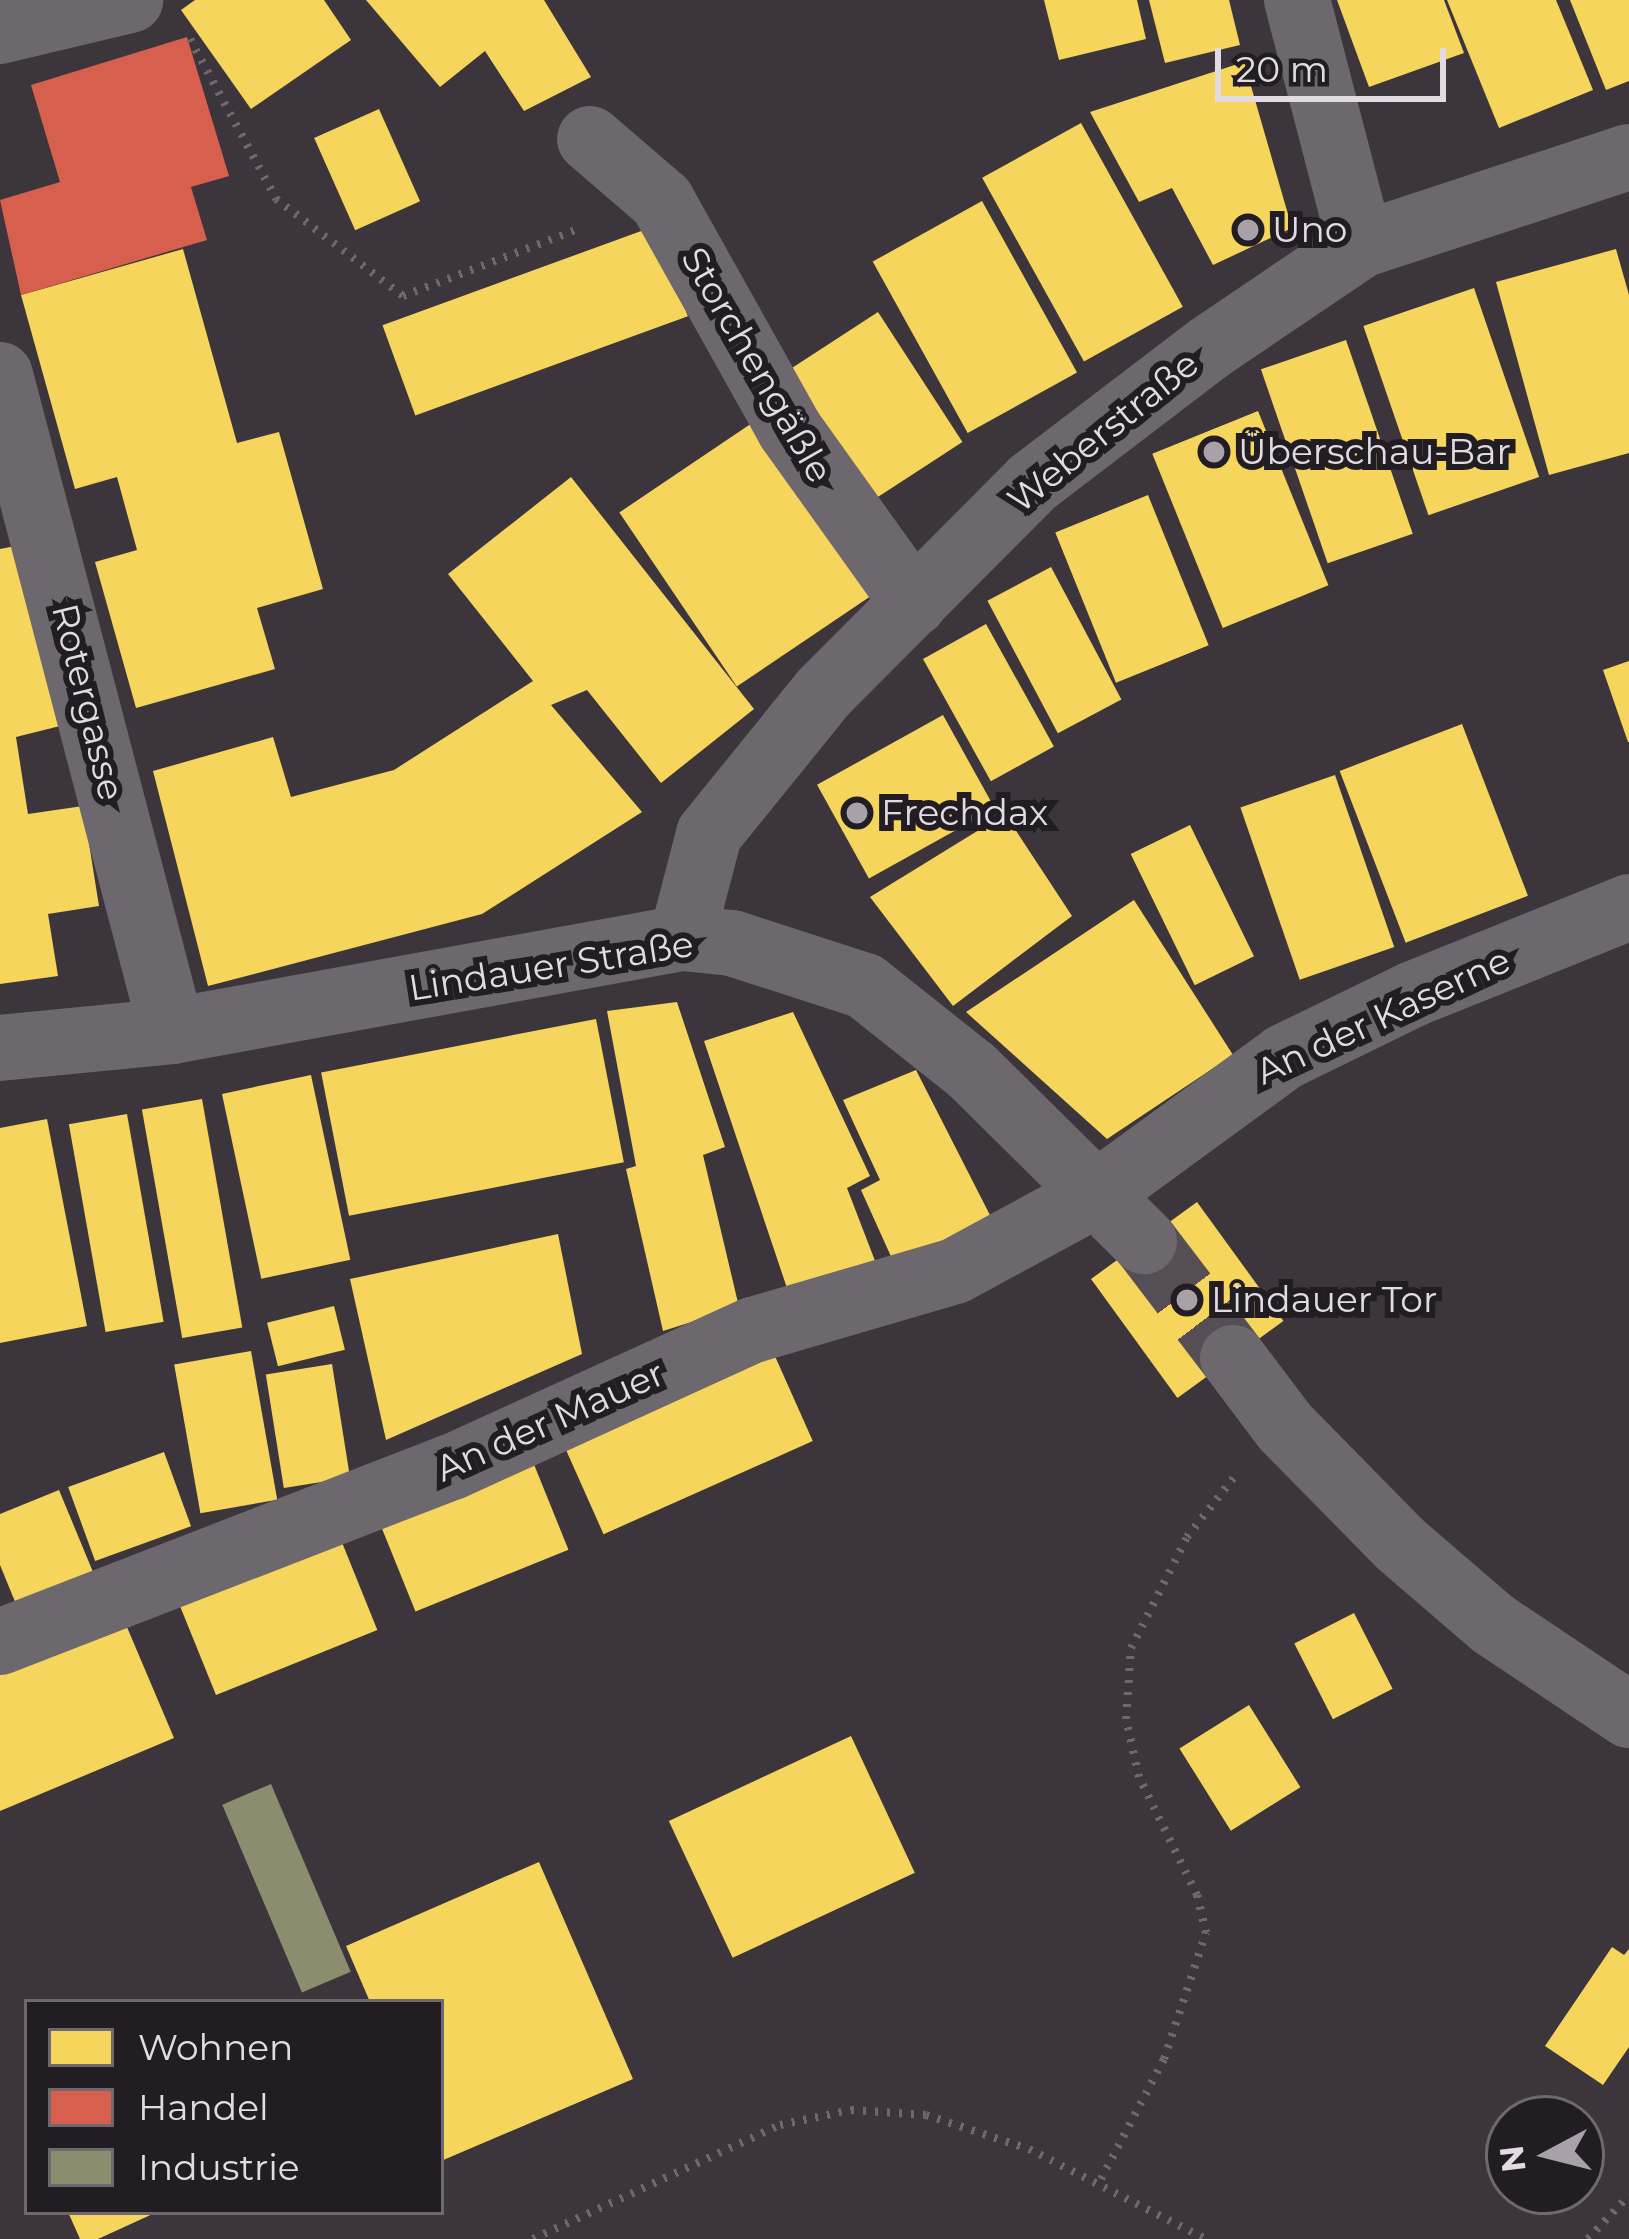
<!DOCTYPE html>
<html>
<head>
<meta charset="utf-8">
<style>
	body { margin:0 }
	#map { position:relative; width:1629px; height:2239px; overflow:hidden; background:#3c363c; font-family:Montserrat,sans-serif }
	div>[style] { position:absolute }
	.homes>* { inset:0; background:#f6d55c; transform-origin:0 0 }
	.shops>* { inset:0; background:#d6604d }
	.industry>* { inset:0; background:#8c8c6e; transform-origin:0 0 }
	.street-tunnel>* { height:66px; margin-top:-33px; transform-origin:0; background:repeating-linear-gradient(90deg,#554f55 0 66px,transparent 0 99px) }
	.path>* { height:8px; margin-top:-4px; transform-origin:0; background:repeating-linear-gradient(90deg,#6d686d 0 3px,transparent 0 12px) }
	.street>* { height:66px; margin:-33px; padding:0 33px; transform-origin:33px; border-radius:33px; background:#6d676e }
	.dots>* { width:33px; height:33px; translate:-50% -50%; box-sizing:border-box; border:6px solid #221d22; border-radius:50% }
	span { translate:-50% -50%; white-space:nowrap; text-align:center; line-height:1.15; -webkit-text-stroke:12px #221d22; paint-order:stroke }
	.poi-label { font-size:36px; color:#e2dbe3 }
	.left { translate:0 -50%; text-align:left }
	.street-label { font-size:36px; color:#e2dbe3 }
	.legend { position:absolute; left:24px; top:1999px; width:420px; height:216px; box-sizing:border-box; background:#221d22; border:3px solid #6f696f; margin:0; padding:15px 21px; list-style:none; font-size:36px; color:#e2dbe3 }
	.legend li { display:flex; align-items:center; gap:24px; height:60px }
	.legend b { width:60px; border:3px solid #6f696f }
	.north { position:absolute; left:1485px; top:2095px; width:120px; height:120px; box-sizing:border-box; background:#221d22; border:3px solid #6f696f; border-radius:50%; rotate:263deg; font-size:33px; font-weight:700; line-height:48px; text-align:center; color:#e2dbe3 }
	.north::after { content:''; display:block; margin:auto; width:42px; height:54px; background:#a8a1a9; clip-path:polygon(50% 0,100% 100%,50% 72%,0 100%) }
	.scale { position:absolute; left:1215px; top:48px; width:231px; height:54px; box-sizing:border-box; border:6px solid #e2dbe3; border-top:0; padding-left:15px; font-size:36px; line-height:42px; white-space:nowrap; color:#e2dbe3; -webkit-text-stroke:9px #221d22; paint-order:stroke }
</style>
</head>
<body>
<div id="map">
	<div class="homes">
		<i style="clip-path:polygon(195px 0,324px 0,351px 40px,251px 109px,181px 10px)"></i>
		<i style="clip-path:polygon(366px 0,544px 0,591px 77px,524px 111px,485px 51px,440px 87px)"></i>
		<i style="clip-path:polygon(1044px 0,1137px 0,1146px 39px,1059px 60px)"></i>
		<i style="clip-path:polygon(1149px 0,1229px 0,1240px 45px,1165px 63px)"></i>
		<i style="clip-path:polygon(1337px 0,1444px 0,1464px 53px,1369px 87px)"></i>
		<i style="clip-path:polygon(1447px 0,1556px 0,1593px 90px,1499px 128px)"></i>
		<i style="clip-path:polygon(1570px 0,1629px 0,1629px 81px,1606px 90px)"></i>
		<i style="clip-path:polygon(1244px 62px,1292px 228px,1213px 265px,1172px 188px,1139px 202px,1090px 112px)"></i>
		<i style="left:379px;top:109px;width:101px;height:71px;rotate:66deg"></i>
		<i style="left:1081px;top:123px;width:210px;height:113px;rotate:61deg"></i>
		<i style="left:982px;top:201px;width:196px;height:125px;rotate:61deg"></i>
		<i style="left:655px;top:226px;width:96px;height:290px;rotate:70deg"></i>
		<i style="clip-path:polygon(183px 249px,237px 443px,279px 432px,323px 589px,257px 608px,275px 669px,136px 708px,95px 562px,137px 550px,117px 477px,75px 489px,21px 295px)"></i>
		<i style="clip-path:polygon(1616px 249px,1629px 295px,1629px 453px,1549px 475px,1496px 282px)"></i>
		<i style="left:1474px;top:288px;width:200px;height:117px;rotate:71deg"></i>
		<i style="left:878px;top:312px;width:155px;height:115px;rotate:57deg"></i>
		<i style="left:1346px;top:340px;width:205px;height:90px;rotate:71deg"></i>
		<i style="left:1258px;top:411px;width:188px;height:114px;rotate:68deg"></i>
		<i style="left:752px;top:423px;width:210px;height:160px;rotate:56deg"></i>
		<i style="clip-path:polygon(571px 477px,754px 709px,661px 783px,587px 690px,551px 705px,642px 812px,482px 914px,208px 986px,153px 771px,273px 737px,291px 797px,394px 770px,533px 681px,448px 574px)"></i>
		<i style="left:1148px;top:495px;width:162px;height:100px;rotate:68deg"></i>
		<i style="clip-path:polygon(26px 544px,64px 725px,16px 737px,28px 814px,83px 806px,99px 906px,48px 914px,58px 976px,0 984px,0 549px)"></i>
		<i style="left:1051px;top:567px;width:150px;height:72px;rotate:62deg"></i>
		<i style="left:986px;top:624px;width:140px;height:72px;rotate:61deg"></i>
		<i style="clip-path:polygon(1629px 661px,1629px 742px,1628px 742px,1603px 670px)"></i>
		<i style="left:943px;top:715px;width:107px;height:144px;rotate:61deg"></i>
		<i style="left:1462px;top:724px;width:184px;height:131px;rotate:69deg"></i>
		<i style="left:1335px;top:775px;width:182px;height:100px;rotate:71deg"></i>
		<i style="clip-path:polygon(1005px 814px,1072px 916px,953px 1006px,870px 897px)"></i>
		<i style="left:1190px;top:825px;width:146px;height:66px;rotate:64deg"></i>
		<i style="clip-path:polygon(1134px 900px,1233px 1055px,1107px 1139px,966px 1012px)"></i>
		<i style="clip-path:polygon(677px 1002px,725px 1147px,703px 1155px,739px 1307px,663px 1331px,626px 1169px,636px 1166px,607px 1011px)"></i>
		<i style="clip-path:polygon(793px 1012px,870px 1176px,847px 1188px,877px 1266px,791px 1300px,704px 1041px)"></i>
		<i style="left:596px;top:1019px;width:146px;height:280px;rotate:79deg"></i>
		<i style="clip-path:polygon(916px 1070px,994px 1223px,898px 1272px,861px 1190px,880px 1180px,843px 1100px)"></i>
		<i style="left:311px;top:1075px;width:189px;height:91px;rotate:78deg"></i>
		<i style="left:202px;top:1099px;width:232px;height:61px;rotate:80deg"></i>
		<i style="left:127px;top:1114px;width:211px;height:59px;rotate:80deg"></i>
		<i style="clip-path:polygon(47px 1119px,87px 1326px,0 1343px,0 1128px)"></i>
		<i style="left:1197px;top:1202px;width:147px;height:131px;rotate:54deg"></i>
		<i style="clip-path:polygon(558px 1234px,582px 1354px,386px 1440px,350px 1279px)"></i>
		<i style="left:334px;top:1306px;width:45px;height:69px;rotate:76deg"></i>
		<i style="left:766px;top:1336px;width:115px;height:229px;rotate:66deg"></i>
		<i style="left:251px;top:1351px;width:151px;height:78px;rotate:80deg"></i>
		<i style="left:332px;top:1364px;width:115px;height:67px;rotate:81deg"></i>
		<i style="left:164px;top:1452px;width:79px;height:102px;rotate:70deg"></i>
		<i style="left:531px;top:1457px;width:100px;height:165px;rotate:68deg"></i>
		<i style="clip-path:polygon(59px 1490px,93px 1572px,16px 1604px,0 1565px,0 1514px)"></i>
		<i style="left:341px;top:1540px;width:97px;height:174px;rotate:68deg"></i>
		<i style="clip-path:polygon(121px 1613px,174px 1738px,0 1811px,0 1666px)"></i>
		<i style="left:1354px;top:1613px;width:85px;height:67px;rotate:63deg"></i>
		<i style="left:1249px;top:1705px;width:97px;height:82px;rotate:58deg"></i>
		<i style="left:851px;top:1736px;width:151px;height:201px;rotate:65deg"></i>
		<i style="clip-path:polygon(539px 1862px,633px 2079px,441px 2161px,441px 2002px,370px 2002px,346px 1946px)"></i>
		<i style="clip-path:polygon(1612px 1947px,1624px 1955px,1629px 1949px,1629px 2047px,1603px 2085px,1545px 2046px)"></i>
		<i style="clip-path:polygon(68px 2212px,157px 2212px,98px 2239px,80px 2239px)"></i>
	</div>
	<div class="shops">
		<i style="clip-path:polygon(187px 37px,229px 176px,191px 187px,207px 240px,21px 295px,0 200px,60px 182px,31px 85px)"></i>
	</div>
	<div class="industry">
		<i style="left:271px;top:1784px;width:204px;height:53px;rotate:67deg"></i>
	</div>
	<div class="street-tunnel">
		<i style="left:1144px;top:1241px;width:147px;rotate:52.7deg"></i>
	</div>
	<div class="path">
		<i style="left:190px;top:39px;width:182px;rotate:61.7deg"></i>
		<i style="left:276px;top:199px;width:160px;rotate:37.4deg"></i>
		<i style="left:403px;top:296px;width:191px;rotate:-20.9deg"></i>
		<i style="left:1101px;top:2179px;width:136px;rotate:-62.3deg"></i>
		<i style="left:1164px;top:2059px;width:133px;rotate:-71.6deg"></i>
		<i style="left:1206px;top:1933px;width:39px;rotate:-103deg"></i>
		<i style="left:1197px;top:1895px;width:131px;rotate:-116.2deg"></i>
		<i style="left:1139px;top:1777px;width:59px;rotate:-102.6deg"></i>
		<i style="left:1126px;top:1719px;width:71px;rotate:-86deg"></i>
		<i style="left:1131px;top:1648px;width:124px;rotate:-63.2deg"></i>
		<i style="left:1187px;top:1537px;width:78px;rotate:-51.8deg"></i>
		<i style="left:533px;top:2239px;width:272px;rotate:-24.8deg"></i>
		<i style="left:780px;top:2125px;width:73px;rotate:-11.9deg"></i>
		<i style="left:851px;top:2110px;width:75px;rotate:3.8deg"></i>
		<i style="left:926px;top:2115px;width:108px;rotate:18.3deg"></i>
		<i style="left:1029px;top:2149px;width:199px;rotate:27deg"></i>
		<i style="left:1588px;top:2239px;width:60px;rotate:-47deg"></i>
	</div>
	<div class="street">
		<i style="left:1297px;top:0;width:253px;rotate:75.4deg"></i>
		<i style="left:0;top:31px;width:134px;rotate:-13.4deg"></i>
		<i style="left:590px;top:139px;width:95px;rotate:40.7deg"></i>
		<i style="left:662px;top:201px;width:262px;rotate:60.8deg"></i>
		<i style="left:790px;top:430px;width:213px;rotate:54.4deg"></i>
		<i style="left:0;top:375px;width:678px;rotate:75.31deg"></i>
		<i style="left:682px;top:938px;width:107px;rotate:-75.4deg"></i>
		<i style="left:709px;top:834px;width:183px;rotate:-51deg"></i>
		<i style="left:824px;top:692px;width:295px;rotate:-45.1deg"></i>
		<i style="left:1032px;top:483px;width:223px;rotate:-37.3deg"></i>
		<i style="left:1209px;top:348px;width:184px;rotate:-34.1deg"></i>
		<i style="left:1361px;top:245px;width:282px;rotate:-18.2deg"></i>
		<i style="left:0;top:1048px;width:173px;rotate:-5.6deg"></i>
		<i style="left:172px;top:1031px;width:518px;rotate:-10.33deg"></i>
		<i style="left:682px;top:938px;width:50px;rotate:5.7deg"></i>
		<i style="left:732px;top:943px;width:140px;rotate:17.9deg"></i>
		<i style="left:865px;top:986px;width:137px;rotate:38.5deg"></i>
		<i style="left:972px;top:1071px;width:242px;rotate:44.7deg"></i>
		<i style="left:1233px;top:1358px;width:86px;rotate:53deg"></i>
		<i style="left:1285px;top:1427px;width:164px;rotate:45.5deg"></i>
		<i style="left:1400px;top:1544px;width:123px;rotate:40.7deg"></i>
		<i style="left:1493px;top:1624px;width:164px;rotate:33.8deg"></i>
		<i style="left:0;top:1642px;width:485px;rotate:-21.2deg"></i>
		<i style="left:452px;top:1467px;width:331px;rotate:-24.5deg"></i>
		<i style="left:753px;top:1330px;width:210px;rotate:-16.3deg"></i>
		<i style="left:955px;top:1271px;width:159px;rotate:-28.5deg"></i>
		<i style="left:1095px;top:1195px;width:234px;rotate:-36.1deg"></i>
		<i style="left:1284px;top:1057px;width:144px;rotate:-26deg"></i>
		<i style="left:1413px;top:994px;width:233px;rotate:-21.9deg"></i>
	</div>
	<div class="dots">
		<i style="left:1248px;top:230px;background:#a8a1a9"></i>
		<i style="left:1214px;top:452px;background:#a8a1a9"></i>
		<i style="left:857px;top:813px;background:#a8a1a9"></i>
		<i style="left:1187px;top:1300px;background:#a8a1a9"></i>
	</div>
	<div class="poi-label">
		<span class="left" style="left:1272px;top:230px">Uno</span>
		<span class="left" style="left:1238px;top:452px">Überschau-Bar</span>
		<span class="left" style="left:881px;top:813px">Frechdax</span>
		<span class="left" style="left:1211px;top:1300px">Lindauer Tor</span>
	</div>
	<div class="street-label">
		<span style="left:757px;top:365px;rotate:60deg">Storchengäßle</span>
		<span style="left:1103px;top:432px;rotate:-39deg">Weberstraße</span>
		<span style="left:88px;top:702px;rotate:76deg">Rotergasse</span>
		<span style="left:551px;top:966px;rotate:-9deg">Lindauer Straße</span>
		<span style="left:1383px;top:1016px;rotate:-25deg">An der Kaserne</span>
		<span style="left:550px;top:1421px;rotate:-24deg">An der Mauer</span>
	</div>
	<ul class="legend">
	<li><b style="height:33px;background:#f6d55c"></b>Wohnen</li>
	<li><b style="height:33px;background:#d6604d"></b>Handel</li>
	<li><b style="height:33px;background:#8c8c6e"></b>Industrie</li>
	</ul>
	<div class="north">N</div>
	<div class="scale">20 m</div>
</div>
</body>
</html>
